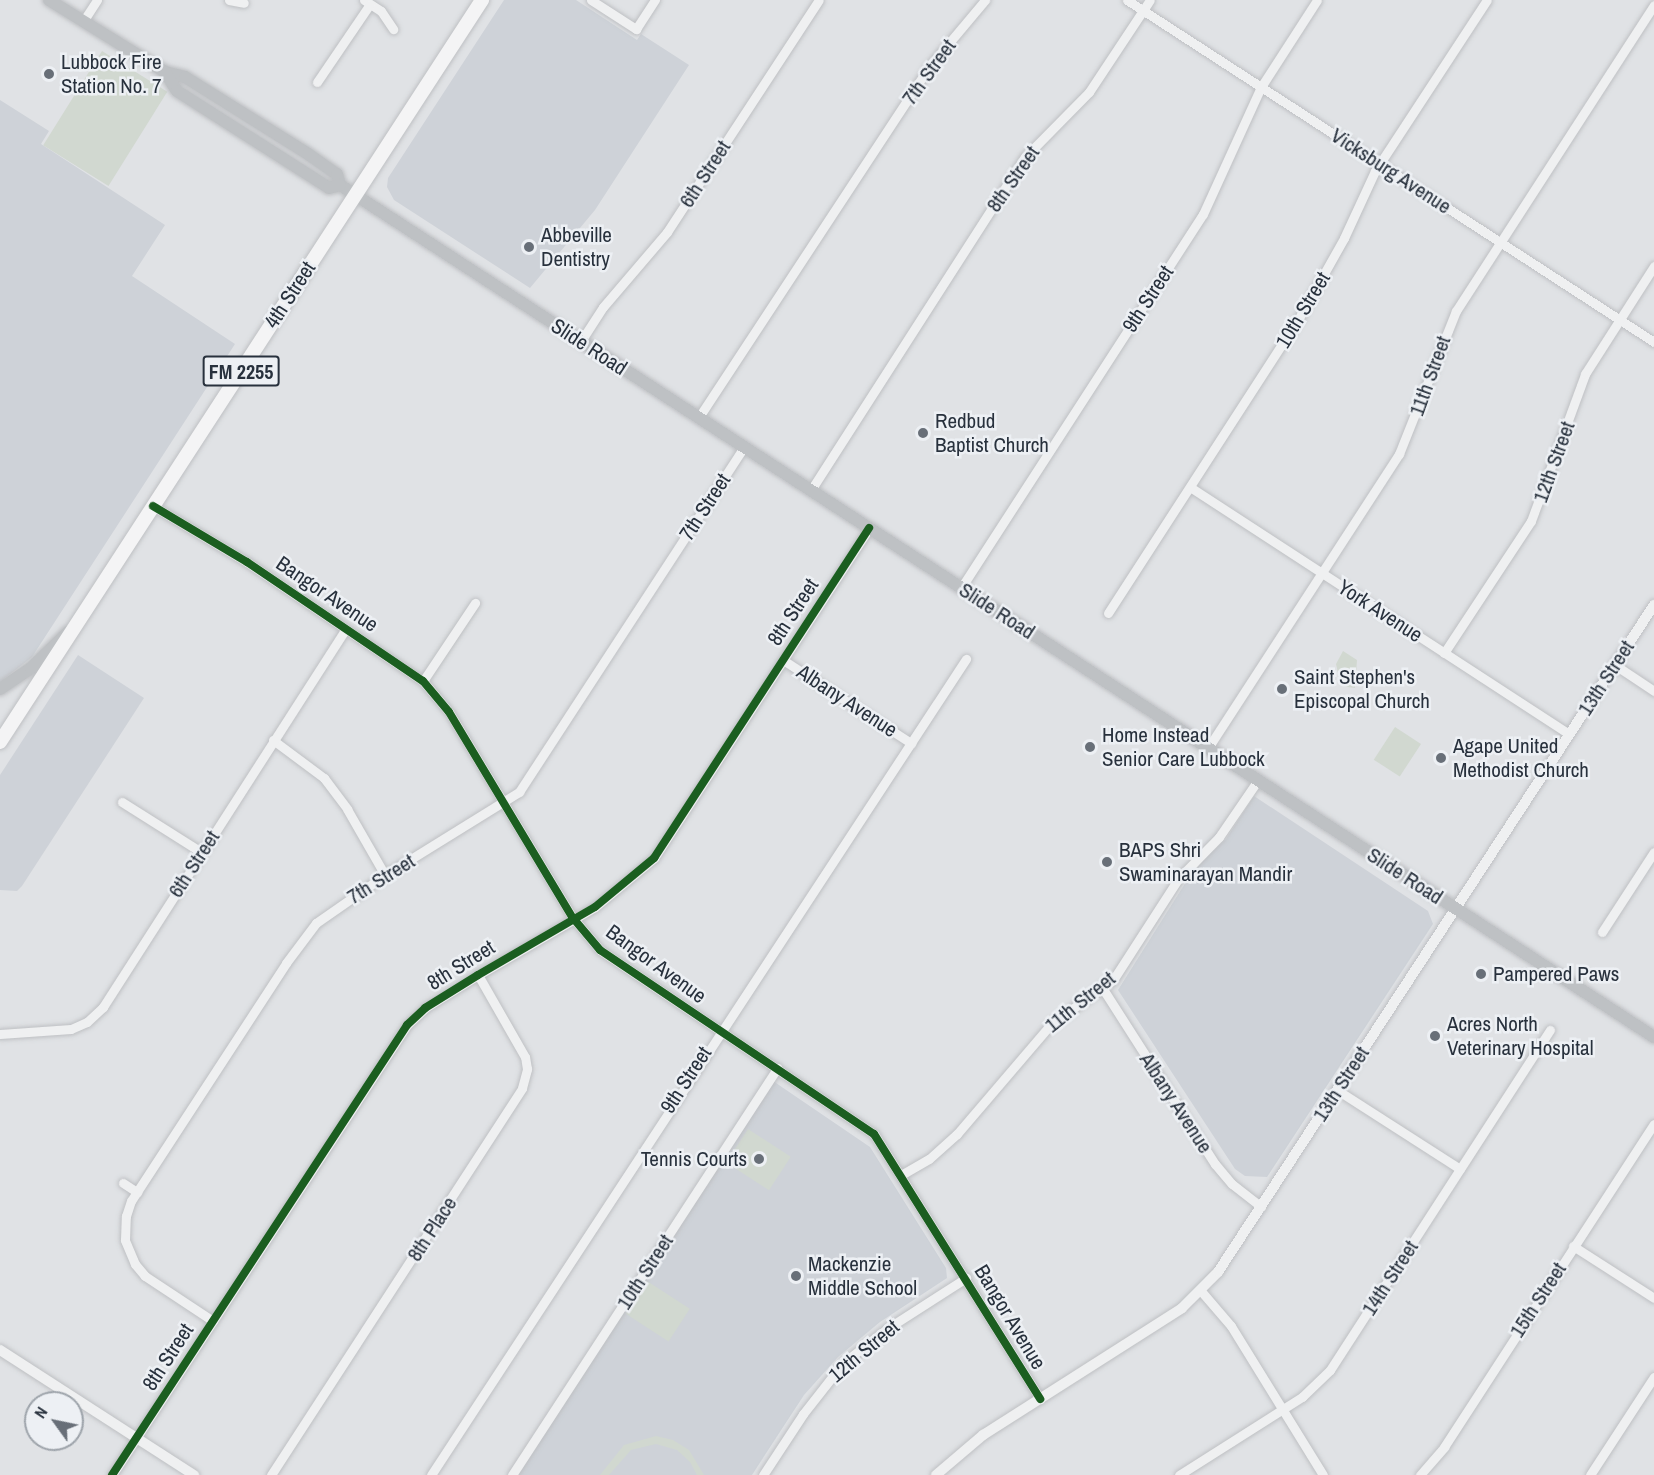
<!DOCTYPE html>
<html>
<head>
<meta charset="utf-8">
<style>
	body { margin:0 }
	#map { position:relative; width:1654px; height:1475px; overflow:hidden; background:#e0e2e5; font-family:"Archivo Narrow",sans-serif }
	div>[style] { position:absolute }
	.built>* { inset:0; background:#ced2d8 }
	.green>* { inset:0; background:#d1d8d0; transform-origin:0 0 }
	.roads { filter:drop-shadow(0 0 2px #bec0c3) drop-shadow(0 0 2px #bec0c3) }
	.minor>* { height:9px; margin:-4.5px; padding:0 4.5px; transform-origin:4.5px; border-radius:4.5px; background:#eff0f1 }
	.tertiary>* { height:10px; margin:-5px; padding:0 5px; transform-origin:5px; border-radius:5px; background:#eff0f1 }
	.secondary>* { height:12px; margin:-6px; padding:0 6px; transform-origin:6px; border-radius:6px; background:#bec1c4 }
	.primary>* { height:14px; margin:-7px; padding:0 7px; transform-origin:7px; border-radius:7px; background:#f4f4f5 }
	.cycleway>* { height:8px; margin:-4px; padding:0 4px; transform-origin:4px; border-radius:4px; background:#1b5e20 }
	.dots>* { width:16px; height:16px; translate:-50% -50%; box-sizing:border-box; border:3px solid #edf0f4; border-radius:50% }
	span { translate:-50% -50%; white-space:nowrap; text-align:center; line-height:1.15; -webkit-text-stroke:5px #edf0f4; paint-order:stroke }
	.shield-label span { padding:2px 4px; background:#edf0f4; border:2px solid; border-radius:4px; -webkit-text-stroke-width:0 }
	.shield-label { font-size:20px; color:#28313d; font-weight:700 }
	.poi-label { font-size:21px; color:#28313d }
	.left { translate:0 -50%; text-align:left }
	.right { translate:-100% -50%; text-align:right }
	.street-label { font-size:21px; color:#28313d }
	.north { position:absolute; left:24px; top:1391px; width:60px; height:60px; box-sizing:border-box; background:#edf0f4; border:2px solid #9ea4ab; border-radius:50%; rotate:303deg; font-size:16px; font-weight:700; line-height:24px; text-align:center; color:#28313d }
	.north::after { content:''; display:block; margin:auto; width:21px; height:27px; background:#686f78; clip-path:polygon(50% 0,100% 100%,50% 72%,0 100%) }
</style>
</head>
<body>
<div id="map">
	<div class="built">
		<i style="clip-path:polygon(504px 0,576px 0,637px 40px,641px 34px,689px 65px,595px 210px,530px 288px,394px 200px,387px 187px,388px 178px)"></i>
		<i style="clip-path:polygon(0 100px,49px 131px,41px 144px,165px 225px,132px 276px,235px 344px,32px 657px,0 682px)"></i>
		<i style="clip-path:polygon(78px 655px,144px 698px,22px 886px,17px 891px,0 890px,0 775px)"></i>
		<i style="clip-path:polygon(1254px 796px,1428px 911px,1433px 924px,1267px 1177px,1245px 1176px,1235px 1169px,1118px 990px,1196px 866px,1226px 839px)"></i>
		<i style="clip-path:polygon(773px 1081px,870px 1147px,946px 1268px,947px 1278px,880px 1322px,838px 1357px,804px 1395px,752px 1475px,517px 1475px)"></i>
	</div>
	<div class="green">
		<i style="left:102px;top:51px;width:77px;height:111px;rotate:32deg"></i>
		<i style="clip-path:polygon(1343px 651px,1357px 660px,1355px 688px,1341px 686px,1336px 664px)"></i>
		<i style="left:1395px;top:727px;width:31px;height:39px;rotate:33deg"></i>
		<i style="left:748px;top:1129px;width:51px;height:40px;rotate:33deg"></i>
		<i style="left:647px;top:1281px;width:51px;height:39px;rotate:33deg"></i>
		<i style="clip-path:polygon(656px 1436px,673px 1440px,689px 1450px,704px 1475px,697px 1475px,690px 1462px,677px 1450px,656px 1444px,631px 1450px,609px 1475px,600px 1475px,624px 1445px)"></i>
	</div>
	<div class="roads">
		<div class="minor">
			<i style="left:229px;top:0;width:15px;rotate:11deg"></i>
			<i style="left:364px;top:0;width:20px;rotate:33deg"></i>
			<i style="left:381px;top:11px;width:22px;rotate:56deg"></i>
			<i style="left:591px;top:0;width:54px;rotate:32.8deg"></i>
			<i style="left:636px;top:29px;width:35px;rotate:-57deg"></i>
			<i style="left:1127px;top:0;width:628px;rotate:32.98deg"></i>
			<i style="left:84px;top:20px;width:24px;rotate:-57deg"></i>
			<i style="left:317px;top:82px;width:94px;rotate:-55.8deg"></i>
			<i style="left:581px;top:341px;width:40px;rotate:-57.1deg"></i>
			<i style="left:603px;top:307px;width:99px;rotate:-49.5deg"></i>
			<i style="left:667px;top:232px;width:277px;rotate:-56.8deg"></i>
			<i style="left:699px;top:417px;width:417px;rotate:-56.7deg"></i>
			<i style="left:928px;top:68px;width:89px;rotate:-50deg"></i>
			<i style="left:1190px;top:487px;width:452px;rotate:33.1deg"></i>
			<i style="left:811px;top:490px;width:396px;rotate:-57.3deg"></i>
			<i style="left:1025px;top:157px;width:91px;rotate:-45.4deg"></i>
			<i style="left:1089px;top:92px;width:110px;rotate:-56.5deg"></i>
			<i style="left:153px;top:506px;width:109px;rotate:30.8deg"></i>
			<i style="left:247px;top:562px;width:212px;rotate:34.1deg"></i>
			<i style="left:423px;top:681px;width:40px;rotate:50deg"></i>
			<i style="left:449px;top:712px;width:240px;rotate:59deg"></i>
			<i style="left:573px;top:918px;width:42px;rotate:49.8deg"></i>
			<i style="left:600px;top:950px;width:330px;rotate:33.9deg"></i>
			<i style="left:874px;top:1134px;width:313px;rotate:57.9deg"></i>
			<i style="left:961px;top:588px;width:445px;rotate:-57.1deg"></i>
			<i style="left:1203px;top:214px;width:140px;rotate:-65.5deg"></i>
			<i style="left:1261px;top:87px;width:103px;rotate:-57.2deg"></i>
			<i style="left:1108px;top:613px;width:351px;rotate:-57.1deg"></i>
			<i style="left:1299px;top:318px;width:92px;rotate:-60.6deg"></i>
			<i style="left:1344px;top:238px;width:74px;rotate:-65.2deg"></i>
			<i style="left:1375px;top:171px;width:204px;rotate:-56.8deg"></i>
			<i style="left:1444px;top:653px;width:158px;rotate:-56.6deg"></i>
			<i style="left:1531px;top:521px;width:157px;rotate:-69.8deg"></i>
			<i style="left:1585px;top:374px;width:128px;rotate:-57.4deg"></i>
			<i style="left:783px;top:660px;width:153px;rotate:33deg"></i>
			<i style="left:1615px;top:665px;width:47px;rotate:33.7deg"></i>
			<i style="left:423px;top:681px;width:94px;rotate:-56.3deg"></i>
			<i style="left:273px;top:740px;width:64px;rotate:36.7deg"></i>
			<i style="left:324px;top:778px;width:39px;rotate:53deg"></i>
			<i style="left:347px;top:809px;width:76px;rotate:60.1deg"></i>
			<i style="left:1208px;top:748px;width:351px;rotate:-57deg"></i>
			<i style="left:1399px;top:454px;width:154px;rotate:-68.3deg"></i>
			<i style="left:1456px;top:311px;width:364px;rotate:-57.1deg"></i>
			<i style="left:122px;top:802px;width:93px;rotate:32.3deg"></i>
			<i style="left:1602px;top:932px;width:95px;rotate:-57deg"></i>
			<i style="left:1103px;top:989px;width:208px;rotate:57.4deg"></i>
			<i style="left:1215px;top:1164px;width:26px;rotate:50deg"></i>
			<i style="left:1232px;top:1184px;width:37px;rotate:38deg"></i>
			<i style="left:0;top:1034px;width:71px;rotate:-4deg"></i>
			<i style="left:71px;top:1029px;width:17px;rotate:-24deg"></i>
			<i style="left:87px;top:1022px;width:22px;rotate:-43deg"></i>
			<i style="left:103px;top:1007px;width:449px;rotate:-57.3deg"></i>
			<i style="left:1337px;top:1090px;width:146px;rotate:32.7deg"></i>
			<i style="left:901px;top:1175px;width:32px;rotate:-30deg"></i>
			<i style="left:929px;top:1159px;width:38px;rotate:-42deg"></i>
			<i style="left:957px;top:1134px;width:145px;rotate:-49.5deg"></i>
			<i style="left:1051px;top:1024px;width:76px;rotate:-35.4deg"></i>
			<i style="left:1113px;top:980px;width:120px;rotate:-57.2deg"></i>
			<i style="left:1178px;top:879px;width:59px;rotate:-45.7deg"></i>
			<i style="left:1219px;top:837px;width:69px;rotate:-55.6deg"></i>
			<i style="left:123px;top:1183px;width:17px;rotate:33deg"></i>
			<i style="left:1573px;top:1246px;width:96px;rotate:32.7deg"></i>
			<i style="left:1201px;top:1291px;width:46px;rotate:49.4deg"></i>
			<i style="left:1231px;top:1326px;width:175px;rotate:58.3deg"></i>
			<i style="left:213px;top:1321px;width:82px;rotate:-146.5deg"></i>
			<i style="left:145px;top:1276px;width:16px;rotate:-130deg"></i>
			<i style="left:135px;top:1264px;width:26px;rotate:-113deg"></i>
			<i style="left:125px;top:1240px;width:24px;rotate:-88deg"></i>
			<i style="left:126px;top:1216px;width:16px;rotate:-72deg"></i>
			<i style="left:131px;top:1201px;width:284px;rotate:-56.9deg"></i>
			<i style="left:286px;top:963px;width:50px;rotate:-53.1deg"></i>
			<i style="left:316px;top:923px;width:84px;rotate:-34.8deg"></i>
			<i style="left:385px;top:875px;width:158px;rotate:-31.8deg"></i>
			<i style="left:519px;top:792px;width:412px;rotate:-56.9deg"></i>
			<i style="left:112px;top:1475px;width:538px;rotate:-56.75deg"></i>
			<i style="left:407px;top:1025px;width:25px;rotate:-43deg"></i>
			<i style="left:425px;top:1008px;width:62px;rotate:-31.9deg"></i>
			<i style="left:478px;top:975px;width:135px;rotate:-30.2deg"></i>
			<i style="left:595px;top:907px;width:77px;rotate:-39.7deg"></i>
			<i style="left:654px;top:858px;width:394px;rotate:-56.9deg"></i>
			<i style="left:271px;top:1475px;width:461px;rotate:-57deg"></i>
			<i style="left:522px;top:1088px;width:20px;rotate:-75deg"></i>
			<i style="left:527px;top:1069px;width:12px;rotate:-99deg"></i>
			<i style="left:525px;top:1057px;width:95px;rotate:-119.8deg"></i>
			<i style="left:431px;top:1475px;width:976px;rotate:-56.75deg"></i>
			<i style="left:512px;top:1475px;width:486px;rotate:-56.9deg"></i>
			<i style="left:763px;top:1475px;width:73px;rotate:-56.7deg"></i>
			<i style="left:803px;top:1414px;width:65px;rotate:-51.9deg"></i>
			<i style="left:843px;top:1363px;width:57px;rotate:-37.9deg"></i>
			<i style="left:888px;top:1328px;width:93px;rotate:-32.7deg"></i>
			<i style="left:1179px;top:1475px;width:146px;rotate:-32.4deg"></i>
			<i style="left:1302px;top:1397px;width:39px;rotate:-44deg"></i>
			<i style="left:1330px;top:1370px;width:405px;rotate:-57.1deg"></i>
			<i style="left:1420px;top:1475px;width:37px;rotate:-49deg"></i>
			<i style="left:1444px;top:1447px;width:385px;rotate:-57deg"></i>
			<i style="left:1590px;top:1475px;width:117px;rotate:-56.9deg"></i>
		</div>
		<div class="tertiary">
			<i style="left:0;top:1350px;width:231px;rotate:32.8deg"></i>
			<i style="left:936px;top:1475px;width:62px;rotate:-40.4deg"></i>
			<i style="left:983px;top:1435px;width:236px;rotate:-32.5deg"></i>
			<i style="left:1182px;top:1308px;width:51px;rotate:-45deg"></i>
			<i style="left:1218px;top:1272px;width:797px;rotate:-56.83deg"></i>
		</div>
		<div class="secondary">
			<i style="left:49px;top:0;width:137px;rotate:31.8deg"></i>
			<i style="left:165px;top:72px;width:21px;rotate:14deg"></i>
			<i style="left:185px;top:77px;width:145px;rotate:32deg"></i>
			<i style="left:308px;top:154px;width:35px;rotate:35deg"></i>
			<i style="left:337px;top:174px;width:11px;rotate:75deg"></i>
			<i style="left:340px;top:185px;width:1566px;rotate:32.96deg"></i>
			<i style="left:165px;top:72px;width:22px;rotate:58deg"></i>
			<i style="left:177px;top:91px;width:180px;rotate:32.5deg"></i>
			<i style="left:329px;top:188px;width:11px;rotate:-15deg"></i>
			<i style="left:0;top:689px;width:37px;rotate:-34deg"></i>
			<i style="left:31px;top:668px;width:52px;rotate:-44.2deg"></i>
		</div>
		<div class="primary">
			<i style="left:0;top:742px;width:885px;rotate:-56.99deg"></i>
		</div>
	</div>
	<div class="cycleway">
		<i style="left:153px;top:506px;width:109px;rotate:30.8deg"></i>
		<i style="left:247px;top:562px;width:212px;rotate:34.1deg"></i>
		<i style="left:423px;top:681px;width:40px;rotate:50deg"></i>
		<i style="left:449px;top:712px;width:240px;rotate:59deg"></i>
		<i style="left:573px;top:918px;width:42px;rotate:49.8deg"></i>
		<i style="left:600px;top:950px;width:330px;rotate:33.9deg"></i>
		<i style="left:874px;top:1134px;width:313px;rotate:57.9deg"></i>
		<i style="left:112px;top:1475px;width:538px;rotate:-56.75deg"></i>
		<i style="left:407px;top:1025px;width:25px;rotate:-43deg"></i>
		<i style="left:425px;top:1008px;width:62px;rotate:-31.9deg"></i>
		<i style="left:478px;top:975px;width:135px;rotate:-30.2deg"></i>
		<i style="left:595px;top:907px;width:77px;rotate:-39.7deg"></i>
		<i style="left:654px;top:858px;width:394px;rotate:-56.9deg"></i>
	</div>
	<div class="dots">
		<i style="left:49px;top:74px;background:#686f78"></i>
		<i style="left:529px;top:247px;background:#686f78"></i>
		<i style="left:923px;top:433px;background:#686f78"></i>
		<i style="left:1282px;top:689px;background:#686f78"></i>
		<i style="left:1090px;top:747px;background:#686f78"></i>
		<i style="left:1441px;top:758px;background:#686f78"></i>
		<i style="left:1107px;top:862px;background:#686f78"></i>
		<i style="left:1481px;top:974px;background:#686f78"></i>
		<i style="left:1435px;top:1036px;background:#686f78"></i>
		<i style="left:759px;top:1159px;background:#686f78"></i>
		<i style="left:796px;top:1276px;background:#686f78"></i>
	</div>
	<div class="shield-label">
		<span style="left:241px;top:371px">FM 2255</span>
	</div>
	<div class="poi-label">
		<span class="left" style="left:61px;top:74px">Lubbock Fire<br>Station No. 7</span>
		<span class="left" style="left:541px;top:247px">Abbeville<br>Dentistry</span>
		<span class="left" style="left:935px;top:433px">Redbud<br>Baptist Church</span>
		<span class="left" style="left:1294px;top:689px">Saint Stephen's<br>Episcopal Church</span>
		<span class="left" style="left:1102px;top:747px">Home Instead<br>Senior Care Lubbock</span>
		<span class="left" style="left:1453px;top:758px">Agape United<br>Methodist Church</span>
		<span class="left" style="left:1119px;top:862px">BAPS Shri<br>Swaminarayan Mandir</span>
		<span class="left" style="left:1493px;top:974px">Pampered Paws</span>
		<span class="left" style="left:1447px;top:1036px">Acres North<br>Veterinary Hospital</span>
		<span class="right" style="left:747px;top:1159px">Tennis Courts</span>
		<span class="left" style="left:808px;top:1276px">Mackenzie<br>Middle School</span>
	</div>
	<div class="street-label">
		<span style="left:929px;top:72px;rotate:-54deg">7th Street</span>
		<span style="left:1391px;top:171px;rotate:33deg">Vicksburg Avenue</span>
		<span style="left:705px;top:174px;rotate:-57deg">6th Street</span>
		<span style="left:1013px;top:179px;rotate:-55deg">8th Street</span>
		<span style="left:290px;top:295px;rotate:-57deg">4th Street</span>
		<span style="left:1148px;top:299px;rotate:-57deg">9th Street</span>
		<span style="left:1303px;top:310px;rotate:-59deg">10th Street</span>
		<span style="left:589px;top:347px;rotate:33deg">Slide Road</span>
		<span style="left:1430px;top:376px;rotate:-70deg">11th Street</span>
		<span style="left:1554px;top:462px;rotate:-70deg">12th Street</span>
		<span style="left:705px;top:507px;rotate:-57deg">7th Street</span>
		<span style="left:327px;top:594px;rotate:34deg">Bangor Avenue</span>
		<span style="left:997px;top:611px;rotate:33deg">Slide Road</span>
		<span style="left:1380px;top:611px;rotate:33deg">York Avenue</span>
		<span style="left:793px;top:612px;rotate:-57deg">8th Street</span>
		<span style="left:1606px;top:678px;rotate:-57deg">13th Street</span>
		<span style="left:847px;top:701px;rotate:33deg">Albany Avenue</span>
		<span style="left:194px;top:864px;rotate:-57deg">6th Street</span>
		<span style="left:1405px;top:876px;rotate:33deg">Slide Road</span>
		<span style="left:381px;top:879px;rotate:-32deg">7th Street</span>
		<span style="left:656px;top:964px;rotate:36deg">Bangor Avenue</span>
		<span style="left:461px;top:965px;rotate:-32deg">8th Street</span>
		<span style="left:1080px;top:1002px;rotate:-39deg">11th Street</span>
		<span style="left:686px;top:1080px;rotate:-57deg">9th Street</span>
		<span style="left:1341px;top:1084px;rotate:-57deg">13th Street</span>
		<span style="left:1176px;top:1103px;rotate:57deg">Albany Avenue</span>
		<span style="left:432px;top:1229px;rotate:-57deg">8th Place</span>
		<span style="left:645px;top:1272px;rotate:-57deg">10th Street</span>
		<span style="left:1390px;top:1278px;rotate:-57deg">14th Street</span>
		<span style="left:1538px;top:1300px;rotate:-57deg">15th Street</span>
		<span style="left:1010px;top:1317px;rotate:59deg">Bangor Avenue</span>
		<span style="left:864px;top:1351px;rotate:-40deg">12th Street</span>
		<span style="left:168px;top:1357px;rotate:-57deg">8th Street</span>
	</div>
	<div class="north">N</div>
</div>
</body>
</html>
